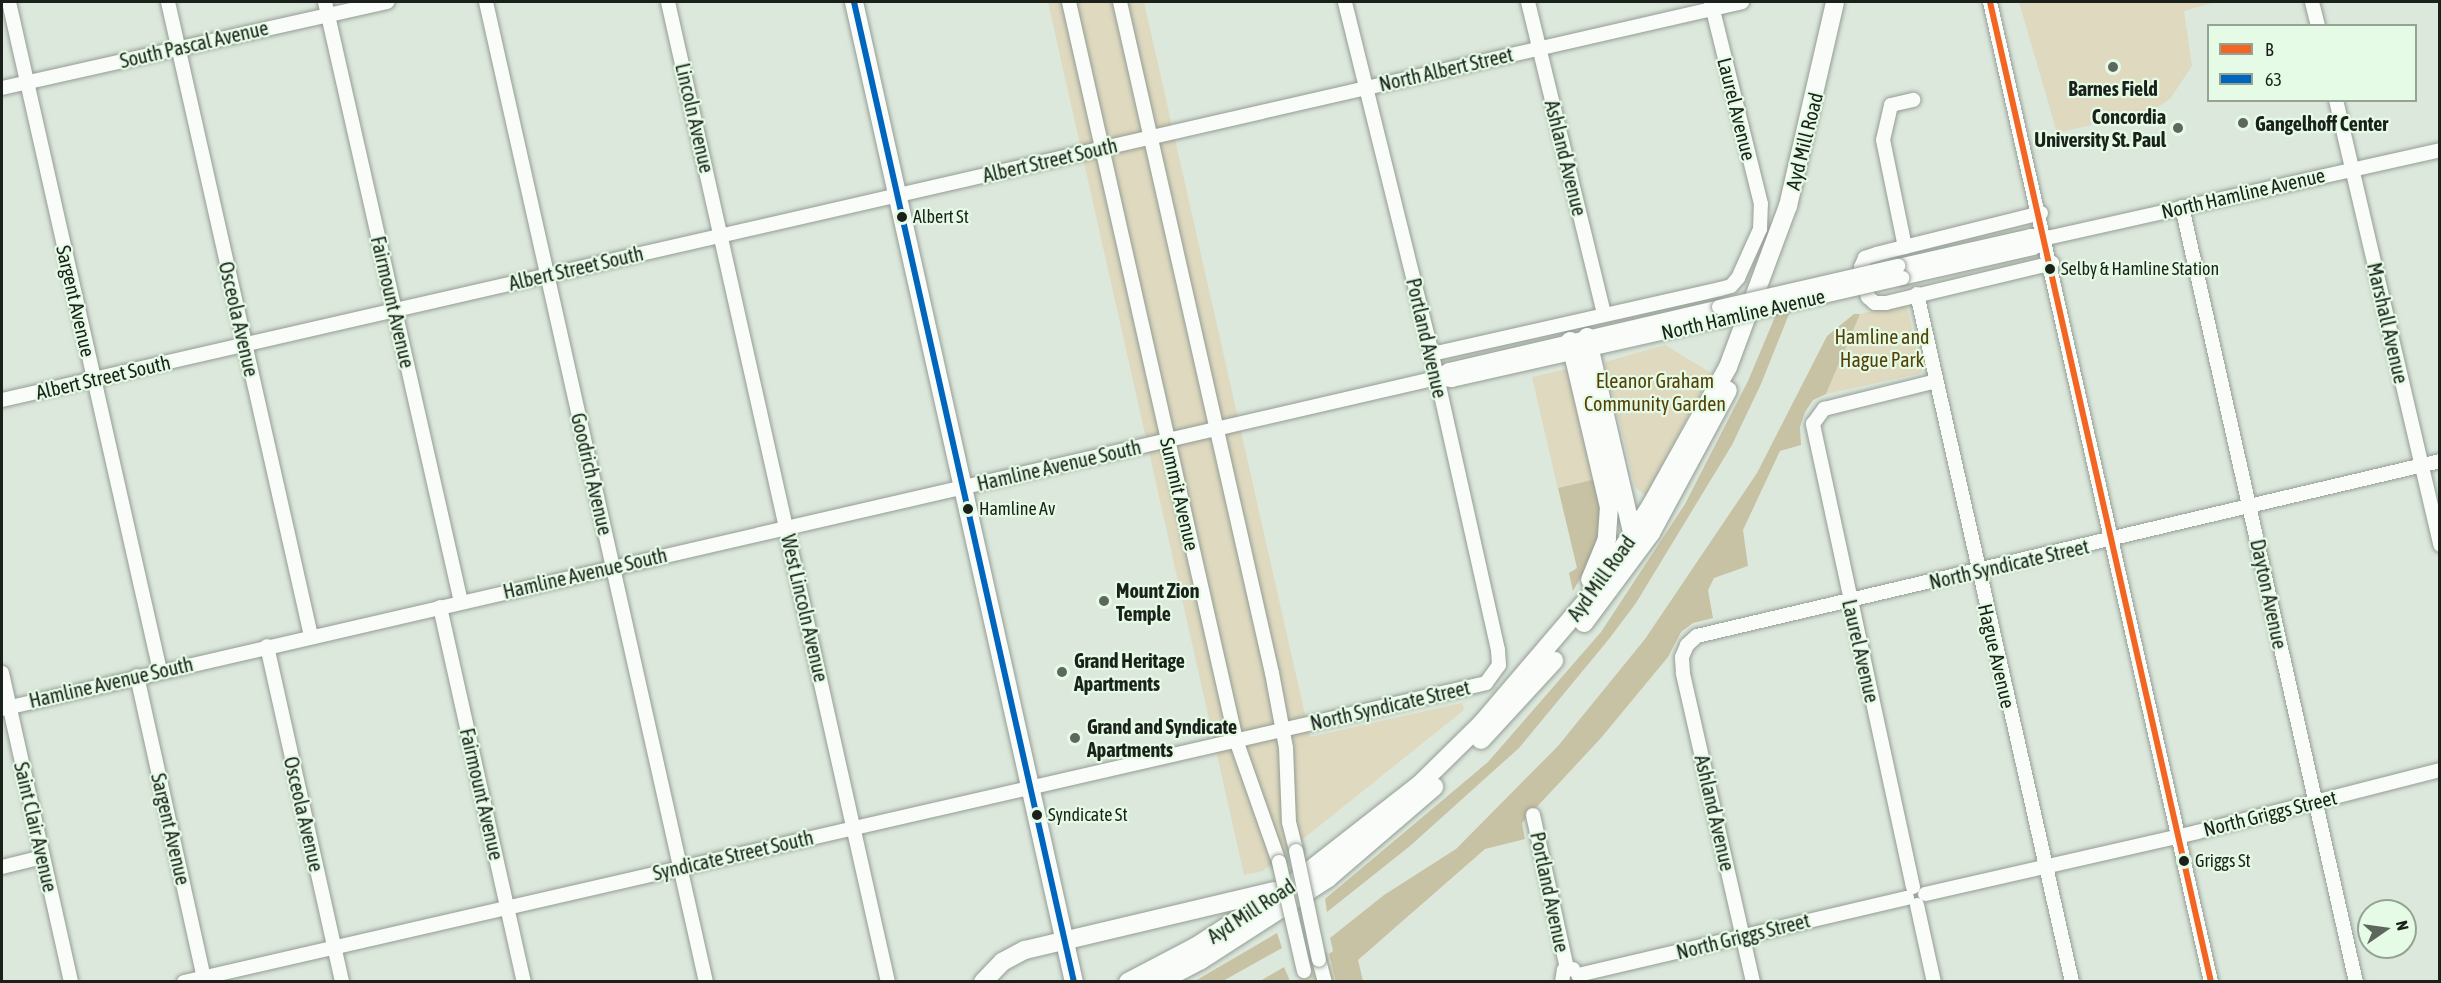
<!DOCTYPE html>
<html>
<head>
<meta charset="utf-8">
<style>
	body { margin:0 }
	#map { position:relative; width:2441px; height:983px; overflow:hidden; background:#dde8dd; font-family:"Asap Condensed",sans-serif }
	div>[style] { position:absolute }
	.green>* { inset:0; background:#ded9bf; transform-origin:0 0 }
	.forest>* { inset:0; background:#c8c2a4 }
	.roads { filter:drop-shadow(0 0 2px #949d94) drop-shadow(0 0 2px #949d94) }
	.minor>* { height:14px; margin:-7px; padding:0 7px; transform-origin:7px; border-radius:7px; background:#fafcfa }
	.major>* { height:18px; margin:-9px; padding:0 9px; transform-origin:9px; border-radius:9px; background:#fafcfa }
	.bridges { filter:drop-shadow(0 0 2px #949d94) drop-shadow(0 0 2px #949d94) }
	.minor-bridge>* { height:14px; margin:-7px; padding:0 7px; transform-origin:7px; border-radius:7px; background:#fafcfa }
	.bus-1>* { height:6px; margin:-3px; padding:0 3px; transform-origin:3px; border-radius:3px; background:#f26522 }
	.bus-2>* { height:6px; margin:-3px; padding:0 3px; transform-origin:3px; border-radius:3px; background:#0065bd }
	.dots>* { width:16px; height:16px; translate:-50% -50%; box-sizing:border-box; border:3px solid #e5fbe6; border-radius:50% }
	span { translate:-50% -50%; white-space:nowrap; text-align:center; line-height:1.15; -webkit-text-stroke:4.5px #e5fbe6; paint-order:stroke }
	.bus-label { font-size:18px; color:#1a211a }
	.left { translate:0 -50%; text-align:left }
	.street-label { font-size:20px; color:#1a211a }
	.poi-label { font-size:20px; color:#1a211a; font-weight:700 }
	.right { translate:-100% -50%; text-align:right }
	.park-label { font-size:20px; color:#554007 }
	.frame { position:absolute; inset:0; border:3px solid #1a211a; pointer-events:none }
	.legend { position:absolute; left:2207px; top:24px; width:210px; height:78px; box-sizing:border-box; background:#e5fbe6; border:2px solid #94a494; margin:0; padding:8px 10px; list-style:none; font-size:18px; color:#1a211a }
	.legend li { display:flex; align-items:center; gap:12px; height:30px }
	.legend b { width:30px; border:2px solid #94a494 }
	.north { position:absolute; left:2357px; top:899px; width:60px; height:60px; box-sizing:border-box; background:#e5fbe6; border:2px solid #94a494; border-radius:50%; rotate:77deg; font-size:16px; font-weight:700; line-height:24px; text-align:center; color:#1a211a }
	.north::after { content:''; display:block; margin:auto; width:21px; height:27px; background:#5e675e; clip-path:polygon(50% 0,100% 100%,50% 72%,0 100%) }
</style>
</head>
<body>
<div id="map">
	<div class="green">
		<i style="clip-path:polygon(1048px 2px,1144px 2px,1310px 737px,1462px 703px,1464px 710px,1263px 871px,1244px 875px)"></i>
		<i style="clip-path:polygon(2019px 2px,2216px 2px,2184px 11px,2192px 66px,2170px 99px,2152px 111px,2057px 133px)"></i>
		<i style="clip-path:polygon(1906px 303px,1922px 373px,1826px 394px,1860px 314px)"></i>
		<i style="clip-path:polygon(1665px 345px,1711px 373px,1646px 496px,1635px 487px,1605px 362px)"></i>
		<i style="left:1571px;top:368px;width:114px;height:40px;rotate:77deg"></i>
		<i style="clip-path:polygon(1338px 961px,1363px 981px,1294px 982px)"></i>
	</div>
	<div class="forest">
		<i style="clip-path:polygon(1791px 309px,1761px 384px,1732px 445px,1636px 603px,1609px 639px,1519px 748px,1410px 846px,1327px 912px,1325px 899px,1488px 762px,1601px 632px,1685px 504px,1748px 381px,1777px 312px)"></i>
		<i style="clip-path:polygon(1854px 314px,1860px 314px,1826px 394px,1813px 400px,1805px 412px,1800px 427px,1801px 445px,1780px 451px,1743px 530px,1748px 566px,1714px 578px,1708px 590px,1713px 618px,1693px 623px,1681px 632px,1668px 657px,1601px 738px,1522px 823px,1525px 839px,1485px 849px,1358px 960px,1363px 981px,1336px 981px,1329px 954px,1333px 951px,1330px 938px,1384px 895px,1456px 849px,1558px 746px,1645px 639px,1757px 473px,1827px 336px)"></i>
		<i style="clip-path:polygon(1596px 479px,1603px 513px,1600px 544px,1573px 591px,1569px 573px,1577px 568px,1558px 488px)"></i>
		<i style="clip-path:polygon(1277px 933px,1282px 948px,1223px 981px,1195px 981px)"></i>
		<i style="clip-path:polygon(1284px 967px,1290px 981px,1260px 981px)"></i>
	</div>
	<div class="roads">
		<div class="minor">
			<i style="left:9px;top:2px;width:686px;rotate:77.28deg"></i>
			<i style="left:168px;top:2px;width:650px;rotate:77.29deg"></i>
			<i style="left:325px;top:2px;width:615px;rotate:77.23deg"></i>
			<i style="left:486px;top:2px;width:1004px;rotate:77.35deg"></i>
			<i style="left:668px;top:2px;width:1004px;rotate:77.35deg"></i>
			<i style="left:1069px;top:2px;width:757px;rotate:77.25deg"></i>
			<i style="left:1236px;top:740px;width:129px;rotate:70.6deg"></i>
			<i style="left:1120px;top:2px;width:688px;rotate:77.24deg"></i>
			<i style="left:1272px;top:673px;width:76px;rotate:79.4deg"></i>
			<i style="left:1286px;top:748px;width:74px;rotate:87.7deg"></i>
			<i style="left:1289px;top:822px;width:30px;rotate:76deg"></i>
			<i style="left:1528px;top:2px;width:321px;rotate:76.3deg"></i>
			<i style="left:1990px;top:2px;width:1005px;rotate:77.29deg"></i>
			<i style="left:2312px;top:2px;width:25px;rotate:76deg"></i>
			<i style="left:2px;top:88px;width:395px;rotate:-12.6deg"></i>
			<i style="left:2336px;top:100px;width:457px;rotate:76.8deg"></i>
			<i style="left:2182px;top:207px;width:794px;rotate:77.35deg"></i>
			<i style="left:2041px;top:213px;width:169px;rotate:166deg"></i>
			<i style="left:1877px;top:254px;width:13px;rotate:162deg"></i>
			<i style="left:1865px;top:258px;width:10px;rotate:114deg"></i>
			<i style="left:1861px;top:267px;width:31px;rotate:77deg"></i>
			<i style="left:1868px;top:297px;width:9px;rotate:41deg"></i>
			<i style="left:1875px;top:303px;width:11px"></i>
			<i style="left:1886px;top:303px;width:171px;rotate:-13.5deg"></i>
			<i style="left:1905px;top:247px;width:109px;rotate:-101.6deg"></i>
			<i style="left:1883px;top:140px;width:36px;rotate:-77deg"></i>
			<i style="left:1891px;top:105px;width:23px;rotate:-13deg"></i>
			<i style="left:1898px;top:266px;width:136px;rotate:-12.7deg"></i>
			<i style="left:2031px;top:236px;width:16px;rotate:7deg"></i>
			<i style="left:2047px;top:238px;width:403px;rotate:-12.6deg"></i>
			<i style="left:1902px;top:278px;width:134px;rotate:-12.9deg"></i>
			<i style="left:2033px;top:248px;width:17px;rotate:-36deg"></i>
			<i style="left:1917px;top:294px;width:705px;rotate:77.3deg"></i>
			<i style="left:1432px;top:354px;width:295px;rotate:-12.7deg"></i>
			<i style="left:1720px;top:289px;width:11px;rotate:-15deg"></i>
			<i style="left:1731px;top:286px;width:11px;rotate:-49deg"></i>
			<i style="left:1738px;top:278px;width:54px;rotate:-65.8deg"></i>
			<i style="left:1760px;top:229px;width:25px;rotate:-88deg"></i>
			<i style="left:1761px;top:204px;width:208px;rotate:-103.9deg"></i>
			<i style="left:1437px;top:378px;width:14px;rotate:-34deg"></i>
			<i style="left:1449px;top:370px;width:277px;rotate:-13.1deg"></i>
			<i style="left:2px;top:400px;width:1785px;rotate:-12.88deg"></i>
			<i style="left:440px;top:607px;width:384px;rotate:77.4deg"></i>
			<i style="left:267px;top:646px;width:344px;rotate:77.4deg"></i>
			<i style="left:2px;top:673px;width:317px;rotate:77.4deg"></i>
			<i style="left:137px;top:676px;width:313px;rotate:77.5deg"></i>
			<i style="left:2px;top:709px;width:1473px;rotate:-12.99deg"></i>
			<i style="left:1437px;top:378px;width:15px;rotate:8deg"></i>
			<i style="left:1452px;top:380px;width:278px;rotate:-12.7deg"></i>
			<i style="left:1533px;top:815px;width:157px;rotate:77.5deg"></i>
			<i style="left:2px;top:867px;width:42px;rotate:-13.7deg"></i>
			<i style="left:1913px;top:887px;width:474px;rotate:-102.2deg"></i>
			<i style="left:1813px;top:424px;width:19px;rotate:-54deg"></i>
			<i style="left:1824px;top:409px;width:115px;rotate:-14deg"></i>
			<i style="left:1925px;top:894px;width:279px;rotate:-12.8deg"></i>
			<i style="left:2197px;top:832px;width:251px;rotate:-14.3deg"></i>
			<i style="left:1917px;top:905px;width:79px;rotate:77.6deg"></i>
			<i style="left:1319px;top:960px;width:23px;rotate:75deg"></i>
			<i style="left:1578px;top:975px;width:338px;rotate:-13.2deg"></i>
			<i style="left:184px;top:982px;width:1336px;rotate:-12.93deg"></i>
			<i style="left:1486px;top:683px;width:22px;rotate:-54deg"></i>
			<i style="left:1499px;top:665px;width:15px;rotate:-94deg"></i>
			<i style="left:1498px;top:650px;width:303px;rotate:-102.6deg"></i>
			<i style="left:1432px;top:354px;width:363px;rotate:-103.9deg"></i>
			<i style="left:1562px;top:982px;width:12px;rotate:-81deg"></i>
			<i style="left:1564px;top:970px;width:9px;rotate:-6deg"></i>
			<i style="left:1753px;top:982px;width:317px;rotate:-102.8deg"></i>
			<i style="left:1683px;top:673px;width:16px;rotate:-94deg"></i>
			<i style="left:1682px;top:657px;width:13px;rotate:-67deg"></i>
			<i style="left:1687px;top:645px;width:13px;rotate:-42deg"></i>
			<i style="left:1697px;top:636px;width:763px;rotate:-13.25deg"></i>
		</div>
		<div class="major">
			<i style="left:854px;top:2px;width:1004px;rotate:77.35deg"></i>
			<i style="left:1587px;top:337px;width:208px;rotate:77deg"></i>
			<i style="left:1570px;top:341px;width:171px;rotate:76.8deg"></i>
			<i style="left:1609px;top:507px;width:32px;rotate:94deg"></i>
			<i style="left:1607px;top:539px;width:44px;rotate:112.5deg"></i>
			<i style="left:1584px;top:623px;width:112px;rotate:-53.3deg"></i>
			<i style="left:1651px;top:533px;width:162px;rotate:-61.7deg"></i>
			<i style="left:1481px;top:740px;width:108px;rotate:-47.3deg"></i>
			<i style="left:983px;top:982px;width:28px;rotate:-46deg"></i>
			<i style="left:1002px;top:962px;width:26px;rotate:-28deg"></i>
			<i style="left:1025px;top:950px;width:256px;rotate:-13.3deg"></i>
			<i style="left:1128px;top:982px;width:76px;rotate:-27.6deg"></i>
			<i style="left:1195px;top:947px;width:109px;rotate:-32.7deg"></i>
			<i style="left:1287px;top:888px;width:167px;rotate:-38deg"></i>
			<i style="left:1419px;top:785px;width:88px;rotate:-44.5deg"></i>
			<i style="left:1482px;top:723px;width:163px;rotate:-49.5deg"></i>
			<i style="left:1588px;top:599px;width:111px;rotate:-56deg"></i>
			<i style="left:1650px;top:507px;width:160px;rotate:-60.9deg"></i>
			<i style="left:1728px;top:367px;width:172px;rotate:-69.6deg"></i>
			<i style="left:1788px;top:206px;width:209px;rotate:-77deg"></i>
			<i style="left:1159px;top:982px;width:47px;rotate:-27.6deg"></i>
			<i style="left:1201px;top:960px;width:151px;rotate:-32.8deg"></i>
			<i style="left:1328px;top:878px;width:140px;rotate:-40.6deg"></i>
		</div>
	</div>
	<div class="bridges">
		<div class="minor-bridge">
			<i style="left:1719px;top:307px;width:184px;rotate:-12.9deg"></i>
			<i style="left:1723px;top:319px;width:184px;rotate:-12.9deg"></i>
			<i style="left:1296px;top:851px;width:111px;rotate:78.1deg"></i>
			<i style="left:1279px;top:862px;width:112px;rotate:77.1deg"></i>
		</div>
	</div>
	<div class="bus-1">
		<i style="left:1990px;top:2px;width:1005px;rotate:77.29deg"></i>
	</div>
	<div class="bus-2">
		<i style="left:854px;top:2px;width:1004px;rotate:77.35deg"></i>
	</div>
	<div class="dots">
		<i style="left:2113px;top:67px;background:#5e675e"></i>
		<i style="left:2243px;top:123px;background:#5e675e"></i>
		<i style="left:2178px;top:128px;background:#5e675e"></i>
		<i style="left:902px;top:217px;background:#1a211a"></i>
		<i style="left:2050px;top:269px;background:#1a211a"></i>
		<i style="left:968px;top:509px;background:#1a211a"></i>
		<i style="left:1104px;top:601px;background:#5e675e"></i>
		<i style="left:1062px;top:672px;background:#5e675e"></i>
		<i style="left:1075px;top:738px;background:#5e675e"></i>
		<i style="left:1037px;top:815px;background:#1a211a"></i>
		<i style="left:2184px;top:861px;background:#1a211a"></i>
	</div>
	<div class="bus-label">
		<span class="left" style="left:913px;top:217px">Albert St</span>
		<span class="left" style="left:2061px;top:269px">Selby &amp; Hamline Station</span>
		<span class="left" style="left:979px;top:509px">Hamline Av</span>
		<span class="left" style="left:1048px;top:815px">Syndicate St</span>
		<span class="left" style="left:2195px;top:861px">Griggs St</span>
	</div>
	<div class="street-label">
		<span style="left:194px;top:44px;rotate:-13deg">South Pascal Avenue</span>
		<span style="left:1446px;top:69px;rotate:-13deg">North Albert Street</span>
		<span style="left:1737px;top:109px;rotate:76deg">Laurel Avenue</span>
		<span style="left:695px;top:118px;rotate:77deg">Lincoln Avenue</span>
		<span style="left:1804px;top:141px;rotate:-76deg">Ayd Mill Road</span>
		<span style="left:1566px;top:158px;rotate:76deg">Ashland Avenue</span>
		<span style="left:1050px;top:160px;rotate:-13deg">Albert Street South</span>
		<span style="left:2243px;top:193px;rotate:-13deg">North Hamline Avenue</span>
		<span style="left:576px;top:268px;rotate:-13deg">Albert Street South</span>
		<span style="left:76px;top:301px;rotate:77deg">Sargent Avenue</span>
		<span style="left:393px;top:302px;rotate:77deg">Fairmount Avenue</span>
		<span style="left:1743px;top:314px;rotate:-13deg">North Hamline Avenue</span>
		<span style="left:239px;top:319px;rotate:77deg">Osceola Avenue</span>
		<span style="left:2388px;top:323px;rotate:77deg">Marshall Avenue</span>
		<span style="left:1427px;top:338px;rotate:77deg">Portland Avenue</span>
		<span style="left:103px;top:377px;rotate:-13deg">Albert Street South</span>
		<span style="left:1059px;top:465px;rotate:-13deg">Hamline Avenue South</span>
		<span style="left:592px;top:474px;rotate:77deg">Goodrich Avenue</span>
		<span style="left:1180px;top:494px;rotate:77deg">Summit Avenue</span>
		<span style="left:2009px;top:564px;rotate:-13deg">North Syndicate Street</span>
		<span style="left:585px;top:573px;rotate:-13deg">Hamline Avenue South</span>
		<span style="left:1601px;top:578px;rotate:-54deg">Ayd Mill Road</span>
		<span style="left:2269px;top:594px;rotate:78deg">Dayton Avenue</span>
		<span style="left:805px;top:608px;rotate:77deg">West Lincoln Avenue</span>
		<span style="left:1861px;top:651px;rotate:77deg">Laurel Avenue</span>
		<span style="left:1997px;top:656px;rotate:77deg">Hague Avenue</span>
		<span style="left:111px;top:682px;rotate:-13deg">Hamline Avenue South</span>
		<span style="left:1390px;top:705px;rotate:-13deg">North Syndicate Street</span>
		<span style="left:482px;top:794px;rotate:77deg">Fairmount Avenue</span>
		<span style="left:1715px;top:813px;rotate:77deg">Ashland Avenue</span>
		<span style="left:2270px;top:813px;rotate:-14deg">North Griggs Street</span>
		<span style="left:304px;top:814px;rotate:77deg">Osceola Avenue</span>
		<span style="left:36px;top:827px;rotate:77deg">Saint Clair Avenue</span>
		<span style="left:171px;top:829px;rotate:77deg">Sargent Avenue</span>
		<span style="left:733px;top:855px;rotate:-13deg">Syndicate Street South</span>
		<span style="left:1550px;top:892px;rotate:78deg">Portland Avenue</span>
		<span style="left:1251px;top:911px;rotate:-33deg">Ayd Mill Road</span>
		<span style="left:1743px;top:936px;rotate:-14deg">North Griggs Street</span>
	</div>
	<div class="poi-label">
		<span style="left:2113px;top:88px">Barnes Field</span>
		<span class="right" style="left:2166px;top:128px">Concordia<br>University St. Paul</span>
		<span class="left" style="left:2255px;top:123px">Gangelhoff Center</span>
		<span class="left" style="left:1116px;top:602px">Mount Zion<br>Temple</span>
		<span class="left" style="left:1074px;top:672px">Grand Heritage<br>Apartments</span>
		<span class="left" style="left:1087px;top:738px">Grand and Syndicate<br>Apartments</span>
	</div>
	<div class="park-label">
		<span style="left:1882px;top:348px">Hamline and<br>Hague Park</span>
		<span style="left:1655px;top:392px">Eleanor Graham<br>Community Garden</span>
	</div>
	<div class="frame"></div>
	<ul class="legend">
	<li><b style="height:8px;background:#f26522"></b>B</li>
	<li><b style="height:8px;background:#0065bd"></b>63</li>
	</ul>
	<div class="north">N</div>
</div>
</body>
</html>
